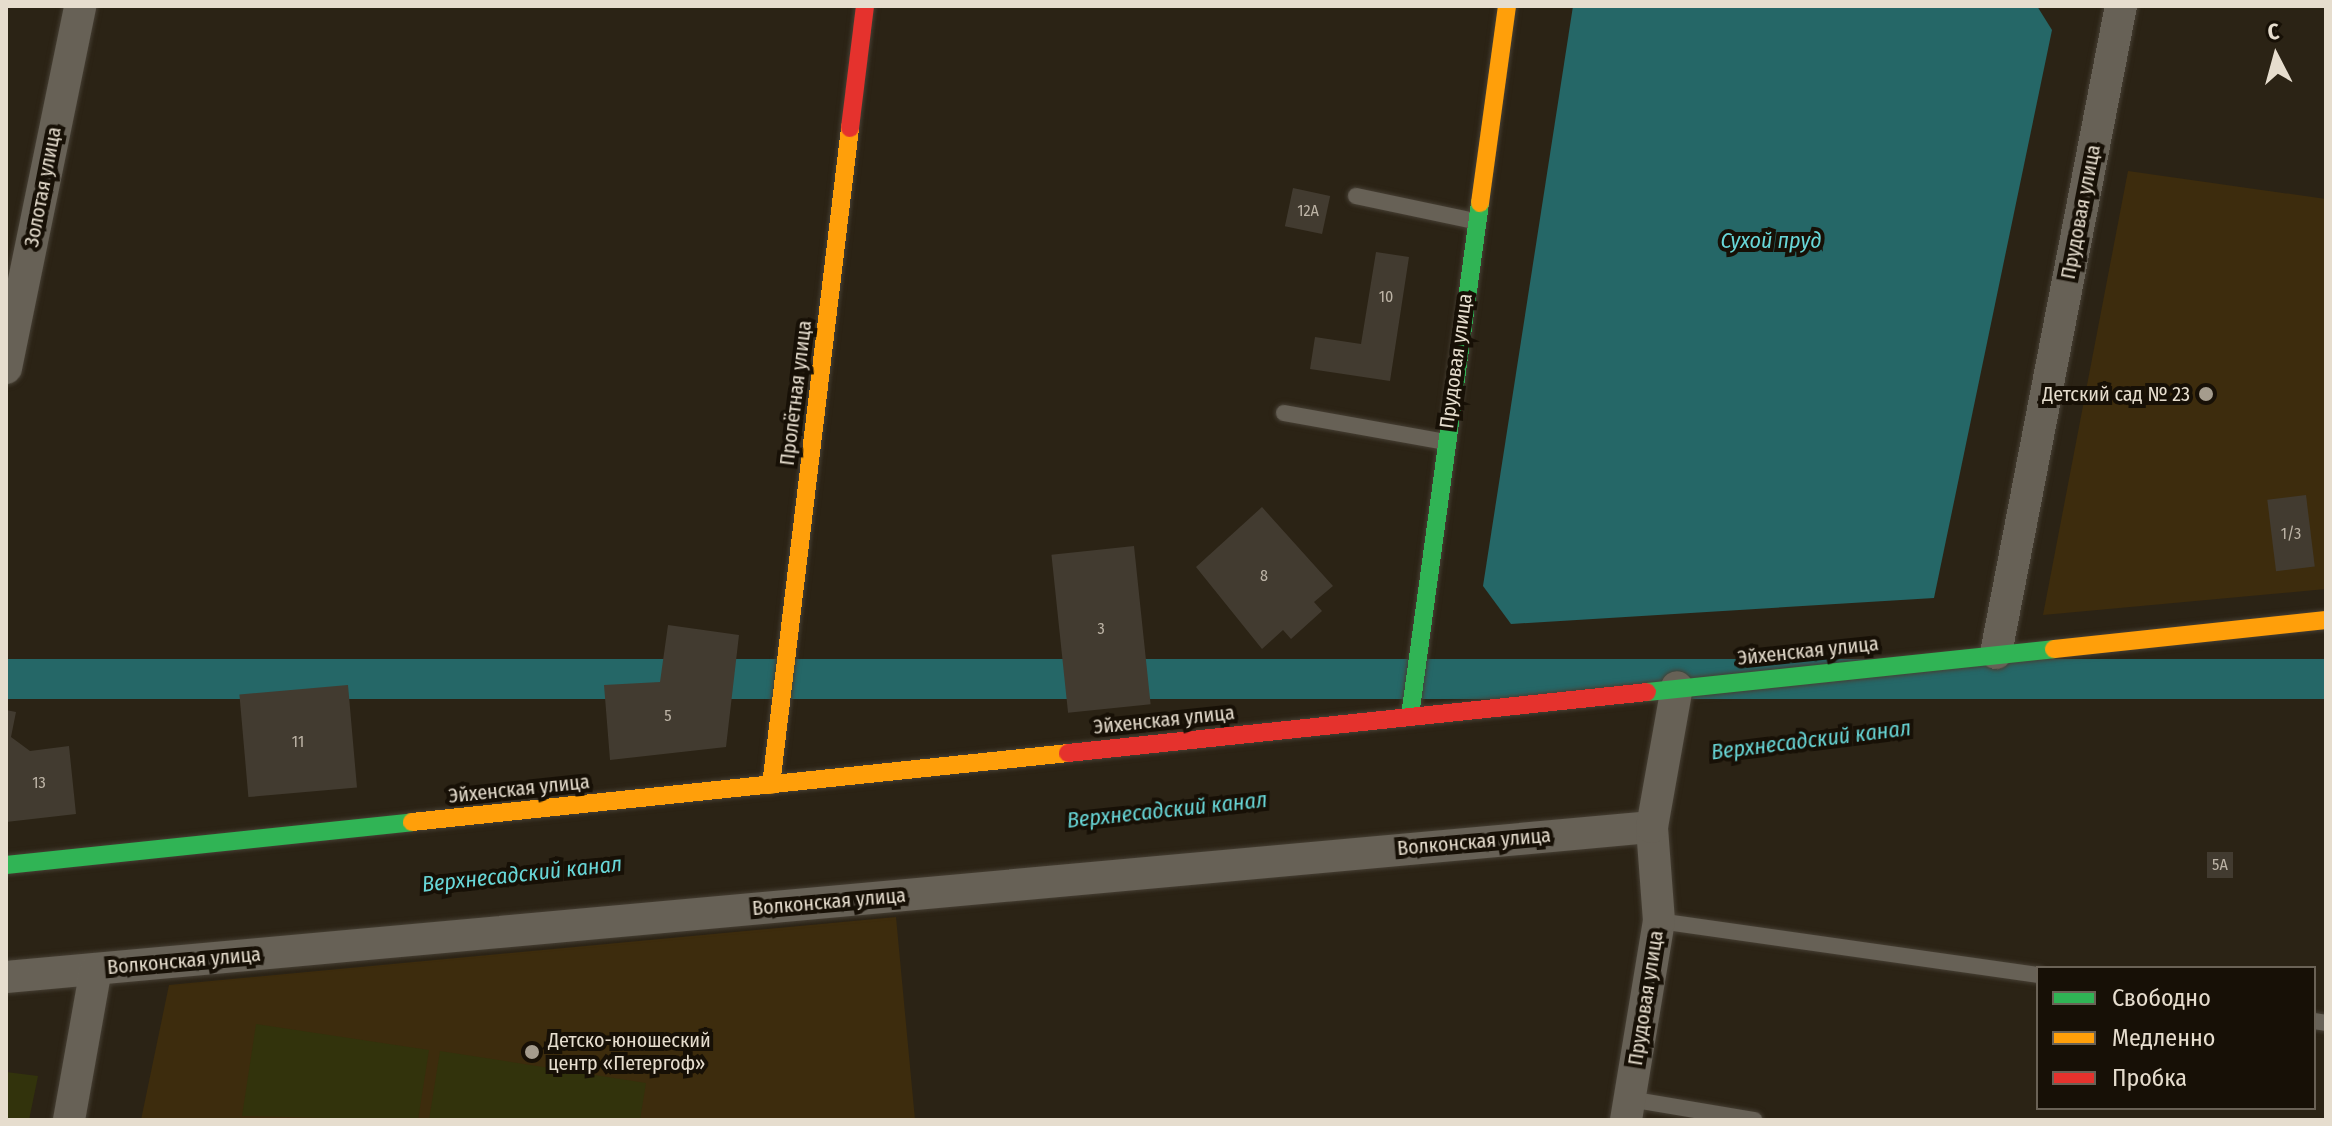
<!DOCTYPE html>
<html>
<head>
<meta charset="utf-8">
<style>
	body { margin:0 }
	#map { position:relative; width:2332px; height:1126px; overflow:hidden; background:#2b2315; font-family:"Fira Sans Condensed",sans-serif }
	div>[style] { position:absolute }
	.built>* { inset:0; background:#3d2c0d }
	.green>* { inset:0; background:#32330c }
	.water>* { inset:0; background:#256767; transform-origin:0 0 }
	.building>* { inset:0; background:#423b30; transform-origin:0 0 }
	.roads { filter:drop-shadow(0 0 2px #463f34) drop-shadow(0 0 2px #463f34) }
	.lane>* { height:16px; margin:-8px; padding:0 8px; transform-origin:8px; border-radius:8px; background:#676156 }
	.street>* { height:32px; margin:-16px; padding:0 16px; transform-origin:16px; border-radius:16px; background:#676156 }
	.fast>* { height:18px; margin:-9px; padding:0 9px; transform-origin:9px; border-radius:9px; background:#30b455 }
	.slow>* { height:18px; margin:-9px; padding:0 9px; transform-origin:9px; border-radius:9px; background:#ff9f0a }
	.jam>* { height:18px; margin:-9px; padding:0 9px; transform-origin:9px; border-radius:9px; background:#e5322d }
	.dots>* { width:22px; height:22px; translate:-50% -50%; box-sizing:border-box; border:4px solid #171006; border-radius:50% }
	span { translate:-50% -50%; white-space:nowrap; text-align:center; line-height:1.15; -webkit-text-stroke:8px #171006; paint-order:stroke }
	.number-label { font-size:16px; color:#bdb4a6 }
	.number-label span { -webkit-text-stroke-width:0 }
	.street-label { font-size:20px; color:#e6ddce }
	.poi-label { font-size:20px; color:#e6ddce }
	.right { translate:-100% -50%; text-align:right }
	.left { translate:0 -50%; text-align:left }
	.water-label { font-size:22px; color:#68d7d8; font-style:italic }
	.frame { position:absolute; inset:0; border:8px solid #e6ddce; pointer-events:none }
	.legend { position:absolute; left:2036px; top:966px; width:280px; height:144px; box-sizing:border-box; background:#171006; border:2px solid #6a6256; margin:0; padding:10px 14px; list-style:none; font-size:24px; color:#e6ddce }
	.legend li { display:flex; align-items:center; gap:16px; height:40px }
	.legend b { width:40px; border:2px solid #6a6256 }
	.north { position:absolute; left:2236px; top:16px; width:80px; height:80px; -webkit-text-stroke:6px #171006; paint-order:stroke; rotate:354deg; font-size:22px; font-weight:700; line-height:32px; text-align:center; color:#e6ddce }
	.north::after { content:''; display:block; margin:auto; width:28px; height:36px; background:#e6ddce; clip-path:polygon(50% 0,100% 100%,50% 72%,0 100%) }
</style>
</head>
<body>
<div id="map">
	<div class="built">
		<i style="clip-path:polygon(2128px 171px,2326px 199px,2326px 589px,2043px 615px)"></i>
		<i style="clip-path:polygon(896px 917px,915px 1120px,141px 1120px,169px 985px)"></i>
	</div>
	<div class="green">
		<i style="clip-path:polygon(256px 1024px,429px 1050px,418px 1120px,242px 1116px)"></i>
		<i style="clip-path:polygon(440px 1051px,646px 1083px,640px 1120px,429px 1120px)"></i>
		<i style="clip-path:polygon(6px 1072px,38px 1076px,29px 1120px,6px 1120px)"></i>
	</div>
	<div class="water">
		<i style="clip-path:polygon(1573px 6px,2037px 6px,2052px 30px,1934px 598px,1511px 624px,1483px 586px)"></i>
		<i style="left:2326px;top:659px;width:40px;height:2332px;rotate:90deg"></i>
	</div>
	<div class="building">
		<i style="left:1293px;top:188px;width:38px;height:39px;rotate:12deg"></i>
		<i style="clip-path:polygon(1376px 252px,1409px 257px,1390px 381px,1310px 369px,1315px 337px,1361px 344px)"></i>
		<i style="left:2306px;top:495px;width:72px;height:39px;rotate:83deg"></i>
		<i style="clip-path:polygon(1262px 507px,1333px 586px,1314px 602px,1322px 611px,1291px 639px,1283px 630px,1262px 649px,1196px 567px)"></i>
		<i style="left:1134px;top:546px;width:159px;height:83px;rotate:84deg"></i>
		<i style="clip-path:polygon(668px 625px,739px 635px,726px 747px,610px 760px,604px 685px,660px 682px)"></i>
		<i style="left:348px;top:685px;width:103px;height:109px;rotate:85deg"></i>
		<i style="clip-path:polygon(6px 710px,16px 712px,11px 737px,30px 751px,69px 746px,76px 814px,6px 822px)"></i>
		<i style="left:2207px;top:852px;width:26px;height:26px"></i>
	</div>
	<div class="roads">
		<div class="lane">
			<i style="left:1356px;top:196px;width:122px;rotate:11.9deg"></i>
			<i style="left:1284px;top:413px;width:164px;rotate:10.2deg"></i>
			<i style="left:1659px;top:921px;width:383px;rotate:8.1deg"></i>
			<i style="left:2314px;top:1021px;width:12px;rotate:9deg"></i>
			<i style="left:1629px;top:1099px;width:127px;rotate:9.5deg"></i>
		</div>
		<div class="street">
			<i style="left:6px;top:368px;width:369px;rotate:-78.4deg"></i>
			<i style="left:1996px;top:653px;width:659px;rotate:-79.07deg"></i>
			<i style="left:6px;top:977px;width:1653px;rotate:-5.21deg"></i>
			<i style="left:69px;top:1120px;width:153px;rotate:-79.9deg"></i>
			<i style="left:1626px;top:1120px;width:202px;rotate:-80.6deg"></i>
			<i style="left:1659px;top:921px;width:94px;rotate:-94.3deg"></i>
			<i style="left:1652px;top:827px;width:142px;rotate:-79.9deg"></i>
		</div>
		<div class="fast">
			<i style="left:1647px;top:692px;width:409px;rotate:-6deg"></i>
			<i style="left:1410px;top:716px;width:518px;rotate:-82.23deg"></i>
			<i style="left:6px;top:865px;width:408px;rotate:-6deg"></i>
		</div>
		<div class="slow">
			<i style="left:1480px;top:203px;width:199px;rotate:-82.2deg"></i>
			<i style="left:2054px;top:649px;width:274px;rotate:-6.1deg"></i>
			<i style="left:771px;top:785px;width:662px;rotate:-83.14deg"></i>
			<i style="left:412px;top:822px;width:660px;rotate:-6deg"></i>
		</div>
		<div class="jam">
			<i style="left:850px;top:128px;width:123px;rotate:-83deg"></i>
			<i style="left:1068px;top:753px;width:582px;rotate:-6.01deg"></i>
		</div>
	</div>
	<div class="dots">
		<i style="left:2206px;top:394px;background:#a59c8d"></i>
		<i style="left:532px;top:1052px;background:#a59c8d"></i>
	</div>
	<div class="number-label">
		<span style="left:1308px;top:211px">12А</span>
		<span style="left:1386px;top:297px">10</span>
		<span style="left:2291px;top:534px">1/3</span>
		<span style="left:1264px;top:576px">8</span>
		<span style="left:1101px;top:629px">3</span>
		<span style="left:668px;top:716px">5</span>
		<span style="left:298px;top:742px">11</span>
		<span style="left:39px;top:783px">13</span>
		<span style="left:2220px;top:865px">5А</span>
	</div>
	<div class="street-label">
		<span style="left:43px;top:187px;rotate:-79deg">Золотая улица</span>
		<span style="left:2081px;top:212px;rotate:-79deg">Прудовая улица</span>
		<span style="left:1456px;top:361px;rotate:-82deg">Прудовая улица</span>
		<span style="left:796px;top:393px;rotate:-83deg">Пролётная улица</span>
		<span style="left:1808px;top:651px;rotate:-6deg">Эйхенская улица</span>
		<span style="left:1164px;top:720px;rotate:-6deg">Эйхенская улица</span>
		<span style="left:519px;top:789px;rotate:-6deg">Эйхенская улица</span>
		<span style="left:1474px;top:842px;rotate:-5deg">Волконская улица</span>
		<span style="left:829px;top:902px;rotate:-5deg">Волконская улица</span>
		<span style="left:184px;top:961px;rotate:-5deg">Волконская улица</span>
		<span style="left:1646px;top:998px;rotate:-81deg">Прудовая улица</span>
	</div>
	<div class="poi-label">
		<span class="right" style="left:2190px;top:394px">Детский сад № 23</span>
		<span class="left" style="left:548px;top:1052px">Детско-юношеский<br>центр «Петергоф»</span>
	</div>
	<div class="water-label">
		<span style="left:1771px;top:241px">Сухой пруд</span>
		<span style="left:1811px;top:740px;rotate:-7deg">Верхнесадский канал</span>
		<span style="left:1167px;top:810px;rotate:-6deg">Верхнесадский канал</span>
		<span style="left:522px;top:874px;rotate:-6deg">Верхнесадский канал</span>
	</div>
	<div class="frame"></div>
	<ul class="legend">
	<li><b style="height:10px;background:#30b455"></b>Свободно</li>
	<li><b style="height:10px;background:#ff9f0a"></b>Медленно</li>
	<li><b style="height:10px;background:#e5322d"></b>Пробка</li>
	</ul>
	<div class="north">С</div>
</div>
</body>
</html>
